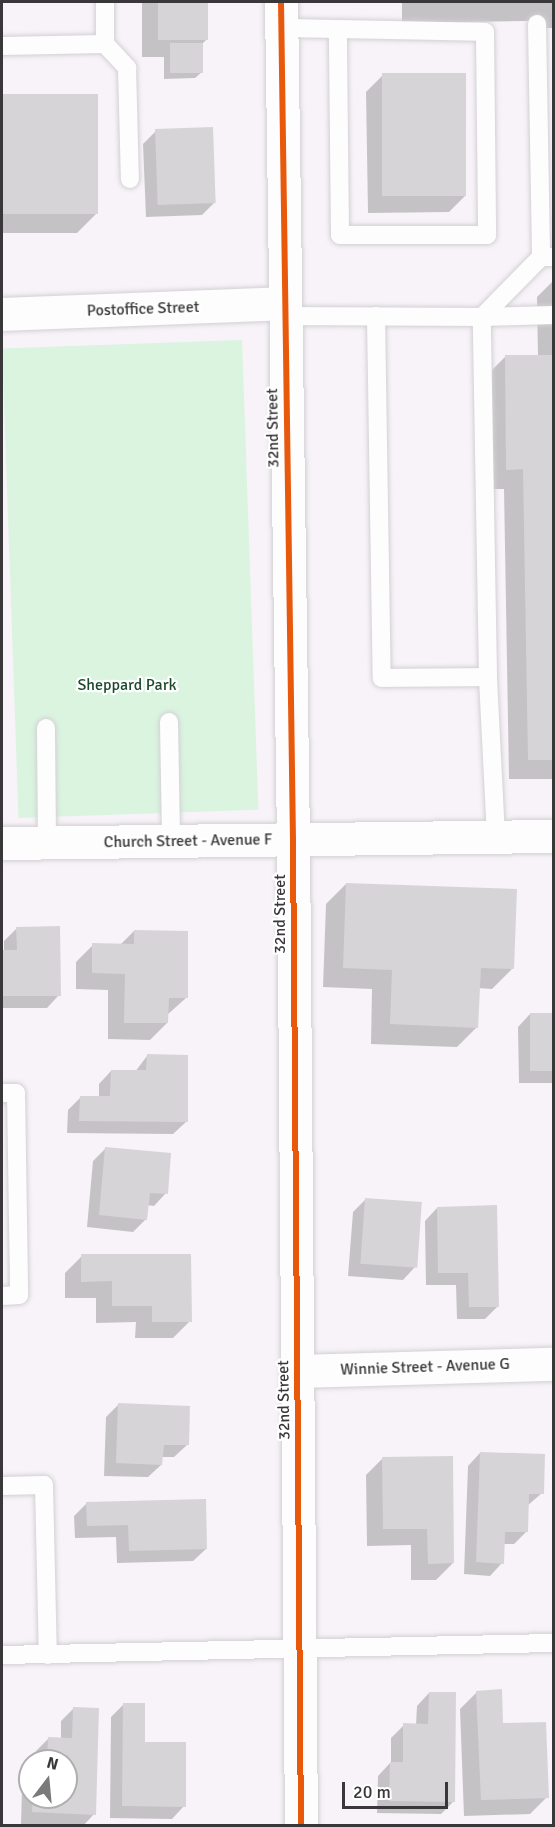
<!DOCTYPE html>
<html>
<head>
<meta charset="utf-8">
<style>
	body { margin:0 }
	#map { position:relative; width:555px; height:1827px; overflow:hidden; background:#f7f3f8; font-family:Signika,sans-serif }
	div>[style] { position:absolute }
	.green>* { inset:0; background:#daf4e0; transform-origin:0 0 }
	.shadow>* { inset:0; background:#0003 }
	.building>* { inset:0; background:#d7d4d8; transform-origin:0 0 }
	.roads { filter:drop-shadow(0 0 2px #d3d0d4) drop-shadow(0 0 2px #d3d0d4) }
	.service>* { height:18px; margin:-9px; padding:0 9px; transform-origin:9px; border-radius:9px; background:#fefdfe }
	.minor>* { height:33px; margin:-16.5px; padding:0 16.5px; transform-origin:16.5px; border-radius:16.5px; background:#fefdfe }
	.tertiary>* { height:33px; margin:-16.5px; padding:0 16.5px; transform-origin:16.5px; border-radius:16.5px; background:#fefdfe }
	.cycleway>* { height:6px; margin:-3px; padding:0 3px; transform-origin:3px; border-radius:3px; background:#e8590c }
	span { translate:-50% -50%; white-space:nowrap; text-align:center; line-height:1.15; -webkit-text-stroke:4.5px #fff; paint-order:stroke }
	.street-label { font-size:16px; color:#39373a }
	.park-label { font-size:16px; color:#1b4a2a }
	.frame { position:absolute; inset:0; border:3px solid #39373a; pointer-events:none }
	.north { position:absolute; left:18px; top:1749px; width:60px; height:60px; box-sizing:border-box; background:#fff; border:2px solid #b0afb0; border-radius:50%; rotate:16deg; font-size:16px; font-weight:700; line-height:24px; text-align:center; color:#39373a }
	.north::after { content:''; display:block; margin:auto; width:21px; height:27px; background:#7c797c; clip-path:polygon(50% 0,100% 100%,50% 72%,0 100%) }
	.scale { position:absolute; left:342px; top:1782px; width:106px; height:27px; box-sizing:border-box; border:3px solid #39373a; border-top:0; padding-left:8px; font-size:18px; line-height:21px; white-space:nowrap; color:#39373a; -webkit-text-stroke:4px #fff; paint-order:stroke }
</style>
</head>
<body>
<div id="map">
	<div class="green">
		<i style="left:242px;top:340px;width:470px;height:240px;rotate:88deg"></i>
	</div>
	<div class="shadow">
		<i style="clip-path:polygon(142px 2px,207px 2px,207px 39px,201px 45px,202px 72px,195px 78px,164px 79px,164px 57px,142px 57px)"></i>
		<i style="clip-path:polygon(402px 2px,554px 2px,554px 28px,529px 28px,529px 21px,402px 23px)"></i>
		<i style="clip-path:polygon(383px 75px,466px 195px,449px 212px,368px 213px,366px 92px)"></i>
		<i style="clip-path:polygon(2px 95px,96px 95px,97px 213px,77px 233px,2px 233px)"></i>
		<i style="clip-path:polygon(156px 131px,214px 203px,202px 215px,146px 217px,143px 144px)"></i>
		<i style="clip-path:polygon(554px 280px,554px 779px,509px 779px,504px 489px,487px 489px,485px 377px,505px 357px,538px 357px,537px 297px)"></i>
		<i style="clip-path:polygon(346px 884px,512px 969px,492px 989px,478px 988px,477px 1027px,457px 1047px,371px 1044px,372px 989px,323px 987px,326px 904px)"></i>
		<i style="clip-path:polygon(17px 928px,59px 995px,47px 1008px,2px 1008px,2px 952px,4px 952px,4px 941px)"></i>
		<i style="clip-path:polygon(134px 931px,186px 998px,167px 1015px,167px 1023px,150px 1040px,108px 1039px,108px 990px,76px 989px,76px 962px,93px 945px,120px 945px)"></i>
		<i style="clip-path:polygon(530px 1014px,554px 1014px,554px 1083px,519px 1083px,518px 1027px)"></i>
		<i style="clip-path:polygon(147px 1056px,186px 1122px,173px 1134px,67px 1133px,68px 1110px,80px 1098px,99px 1098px,99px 1084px,111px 1071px,135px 1072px)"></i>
		<i style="clip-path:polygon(106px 1148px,166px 1193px,154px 1206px,147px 1205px,146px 1219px,133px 1232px,87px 1227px,93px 1161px)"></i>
		<i style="clip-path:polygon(365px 1200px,415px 1267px,403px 1280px,348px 1276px,353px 1212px)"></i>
		<i style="clip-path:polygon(437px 1208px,498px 1306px,485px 1319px,457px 1319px,456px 1285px,426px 1285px,425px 1221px)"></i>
		<i style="clip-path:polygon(82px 1256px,190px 1321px,173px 1338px,135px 1338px,136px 1322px,96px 1323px,96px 1298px,65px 1298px,65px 1273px)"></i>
		<i style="clip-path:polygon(118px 1405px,187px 1445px,174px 1457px,161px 1457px,161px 1465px,148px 1477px,104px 1476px,106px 1417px)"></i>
		<i style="clip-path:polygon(480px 1453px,542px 1493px,527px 1506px,526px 1532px,514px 1544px,503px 1544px,502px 1563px,490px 1576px,464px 1574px,468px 1466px)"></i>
		<i style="clip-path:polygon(383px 1458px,453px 1563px,436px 1580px,411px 1580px,411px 1545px,367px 1546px,366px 1475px)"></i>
		<i style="clip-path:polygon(87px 1503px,206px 1549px,193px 1561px,117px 1563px,116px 1537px,75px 1538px,74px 1516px)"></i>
		<i style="clip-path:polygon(477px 1692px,502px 1725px,547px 1797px,530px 1814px,464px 1816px,460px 1709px)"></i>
		<i style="clip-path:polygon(429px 1693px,453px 1802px,441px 1814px,377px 1813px,378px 1776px,391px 1762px,391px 1738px,404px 1725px,416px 1725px,417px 1706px)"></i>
		<i style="clip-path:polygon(123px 1705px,144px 1744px,184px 1806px,172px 1819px,110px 1818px,111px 1717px)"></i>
		<i style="clip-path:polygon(74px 1708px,94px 1814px,83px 1826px,21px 1824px,22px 1788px,30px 1780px,30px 1797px,66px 1797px,66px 1761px,35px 1761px,36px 1751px,48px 1739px,61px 1739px,61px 1721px)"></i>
	</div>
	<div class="building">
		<i style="left:158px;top:2px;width:50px;height:38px"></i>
		<i style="left:170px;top:43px;width:33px;height:30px"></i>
		<i style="left:466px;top:73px;width:123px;height:84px;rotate:90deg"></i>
		<i style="left:2px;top:94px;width:96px;height:120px"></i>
		<i style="left:213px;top:127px;width:76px;height:58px;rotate:88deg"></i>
		<i style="clip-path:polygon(505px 355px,554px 355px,554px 760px,528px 760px,523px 469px,506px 470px)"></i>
		<i style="clip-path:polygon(346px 883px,517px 889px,514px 969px,481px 968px,478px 1028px,390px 1024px,392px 970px,343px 968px)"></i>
		<i style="clip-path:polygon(60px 926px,61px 996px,2px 996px,2px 950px,17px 950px,16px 927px)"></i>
		<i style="clip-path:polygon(134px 930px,188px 931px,188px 998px,169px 998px,168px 1023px,124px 1023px,125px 974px,92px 973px,92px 943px,134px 944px)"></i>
		<i style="left:530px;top:1013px;width:24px;height:58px"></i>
		<i style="clip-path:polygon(147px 1054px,188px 1055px,188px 1122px,79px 1121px,80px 1096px,110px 1096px,111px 1070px,146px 1070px)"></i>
		<i style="clip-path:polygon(105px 1147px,171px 1153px,168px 1194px,150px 1193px,147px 1220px,99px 1215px)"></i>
		<i style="left:365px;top:1198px;width:57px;height:66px;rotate:4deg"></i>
		<i style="clip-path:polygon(497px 1205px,499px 1307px,469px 1307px,468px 1273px,438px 1273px,437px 1207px)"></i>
		<i style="clip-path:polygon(81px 1254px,191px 1254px,192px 1322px,152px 1322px,152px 1306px,112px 1306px,112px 1281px,81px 1282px)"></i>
		<i style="clip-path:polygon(118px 1403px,190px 1406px,189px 1445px,164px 1445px,162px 1465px,116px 1463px)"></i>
		<i style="clip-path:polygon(480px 1452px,545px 1454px,544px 1494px,529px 1494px,528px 1532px,505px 1532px,504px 1564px,476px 1562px)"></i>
		<i style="clip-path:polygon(453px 1456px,454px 1563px,428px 1564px,427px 1529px,383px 1529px,382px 1457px)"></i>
		<i style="clip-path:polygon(206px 1499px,207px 1549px,129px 1551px,128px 1525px,87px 1526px,86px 1502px)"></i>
		<i style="clip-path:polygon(502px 1689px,503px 1723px,546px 1722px,549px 1798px,481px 1800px,476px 1691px)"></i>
		<i style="clip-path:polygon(429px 1692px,456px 1692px,455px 1802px,389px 1801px,390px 1762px,403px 1762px,403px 1723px,428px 1724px)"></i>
		<i style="clip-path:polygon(123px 1703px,145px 1703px,145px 1742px,186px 1742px,186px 1807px,122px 1806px)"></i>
		<i style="clip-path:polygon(73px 1707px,99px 1708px,96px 1815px,32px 1812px,33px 1797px,66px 1797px,66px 1761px,47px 1761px,48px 1737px,72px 1738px)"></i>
	</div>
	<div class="roads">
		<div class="service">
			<i style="left:537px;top:24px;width:233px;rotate:89deg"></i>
			<i style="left:281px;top:28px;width:204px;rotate:1.1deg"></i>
			<i style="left:485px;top:32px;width:203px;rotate:89.4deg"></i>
			<i style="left:487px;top:235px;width:147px;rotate:180deg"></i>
			<i style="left:340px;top:235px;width:205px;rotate:-90.6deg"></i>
			<i style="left:105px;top:44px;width:33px;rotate:47deg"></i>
			<i style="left:127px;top:68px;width:111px;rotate:88.5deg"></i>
			<i style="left:2px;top:46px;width:103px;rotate:-1.1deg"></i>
			<i style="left:105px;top:44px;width:42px;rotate:-90deg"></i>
			<i style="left:286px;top:316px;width:196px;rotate:0.3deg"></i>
			<i style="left:482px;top:317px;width:84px;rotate:-45.5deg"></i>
			<i style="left:541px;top:257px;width:13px"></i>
			<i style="left:376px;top:316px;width:362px;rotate:89.1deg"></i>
			<i style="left:382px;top:678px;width:106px;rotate:-0.5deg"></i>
			<i style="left:169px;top:722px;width:119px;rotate:89deg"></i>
			<i style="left:46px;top:728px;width:115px;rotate:89.5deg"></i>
			<i style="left:496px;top:837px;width:160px;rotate:-92.9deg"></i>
			<i style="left:488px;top:677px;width:360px;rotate:-91deg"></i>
			<i style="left:482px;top:317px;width:72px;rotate:-1.6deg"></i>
			<i style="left:2px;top:1093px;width:14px"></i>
			<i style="left:16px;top:1093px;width:202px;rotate:89.1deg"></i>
			<i style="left:19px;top:1295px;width:17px;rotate:177deg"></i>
			<i style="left:2px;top:1486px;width:42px;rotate:-1.4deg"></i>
			<i style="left:44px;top:1485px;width:170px;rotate:88.7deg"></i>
			<i style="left:2px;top:1655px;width:552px;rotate:-1.25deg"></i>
		</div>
		<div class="minor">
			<i style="left:281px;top:2px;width:837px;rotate:89.18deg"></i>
			<i style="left:293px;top:839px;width:987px;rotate:89.54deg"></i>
			<i style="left:2px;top:314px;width:283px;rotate:-2.2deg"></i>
			<i style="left:297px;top:1371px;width:257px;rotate:-1.6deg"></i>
		</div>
		<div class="tertiary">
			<i style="left:2px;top:843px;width:552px;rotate:-0.73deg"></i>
		</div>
	</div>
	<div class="cycleway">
		<i style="left:281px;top:2px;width:837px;rotate:89.18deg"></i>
		<i style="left:293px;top:839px;width:987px;rotate:89.54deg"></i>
	</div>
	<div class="street-label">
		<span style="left:143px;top:309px;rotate:-2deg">Postoffice Street</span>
		<span style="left:273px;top:428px;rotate:-91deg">32nd Street</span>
		<span style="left:188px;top:841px;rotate:-1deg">Church Street - Avenue F</span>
		<span style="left:280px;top:914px;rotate:-90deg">32nd Street</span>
		<span style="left:425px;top:1367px;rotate:-2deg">Winnie Street - Avenue G</span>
		<span style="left:284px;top:1400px;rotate:-91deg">32nd Street</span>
	</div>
	<div class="park-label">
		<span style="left:127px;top:685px">Sheppard Park</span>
	</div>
	<div class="frame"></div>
	<div class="north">N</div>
	<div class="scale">20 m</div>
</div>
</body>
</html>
